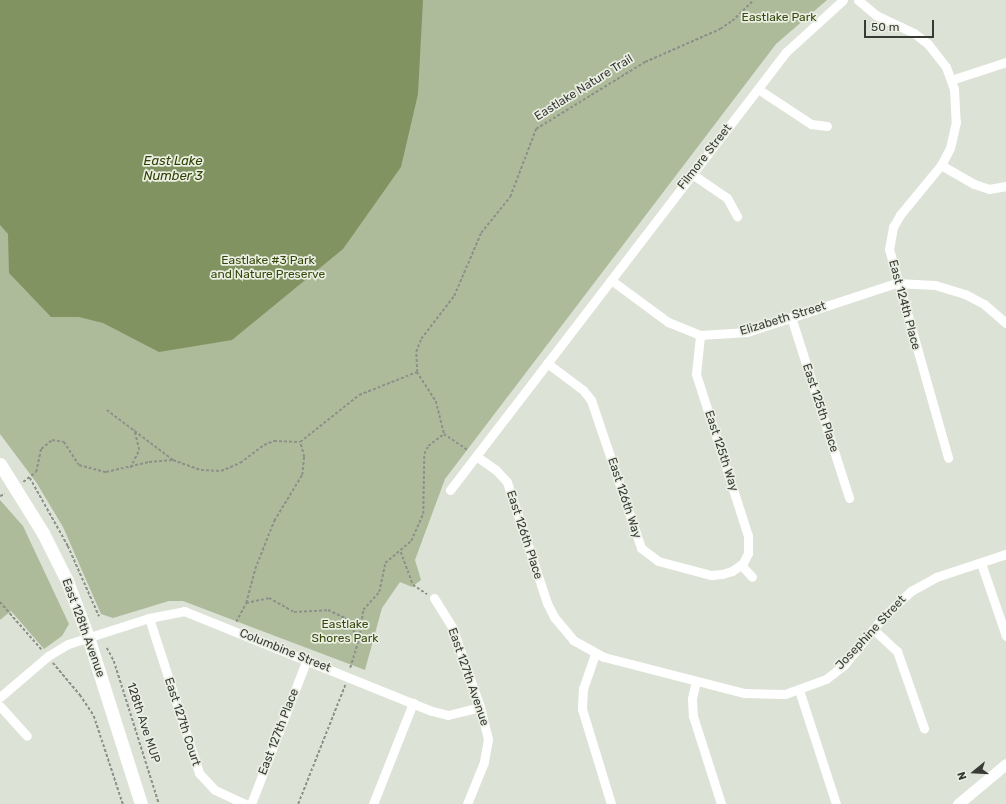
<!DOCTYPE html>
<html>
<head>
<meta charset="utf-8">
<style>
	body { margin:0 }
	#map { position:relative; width:1006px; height:804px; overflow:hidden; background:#dde2d6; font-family:Rubik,sans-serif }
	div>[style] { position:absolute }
	.green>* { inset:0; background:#aebb9b }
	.water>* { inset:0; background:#809360 }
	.path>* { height:1.5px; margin-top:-0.75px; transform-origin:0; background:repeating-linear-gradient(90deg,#8d9088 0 3px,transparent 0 5px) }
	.minor>* { height:9px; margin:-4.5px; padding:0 4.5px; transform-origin:4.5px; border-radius:4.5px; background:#fff }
	.tertiary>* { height:11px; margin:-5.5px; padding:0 5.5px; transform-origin:5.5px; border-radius:5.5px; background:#fff }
	.secondary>* { height:13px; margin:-6.5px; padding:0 6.5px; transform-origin:6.5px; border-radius:6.5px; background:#fff }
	span { translate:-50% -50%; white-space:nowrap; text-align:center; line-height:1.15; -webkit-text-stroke:3.5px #ebefe3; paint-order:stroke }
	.park-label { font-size:12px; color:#35470a }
	.street-label { font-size:12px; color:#383a36 }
	.water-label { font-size:13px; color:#304103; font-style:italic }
	.north { position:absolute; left:954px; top:752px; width:40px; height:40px; -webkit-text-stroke:3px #ebefe3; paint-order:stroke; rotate:252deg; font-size:11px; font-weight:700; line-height:16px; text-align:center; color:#383a36 }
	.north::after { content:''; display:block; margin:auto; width:14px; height:18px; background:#383a36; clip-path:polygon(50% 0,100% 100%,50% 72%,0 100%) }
	.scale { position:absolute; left:864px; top:20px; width:70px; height:18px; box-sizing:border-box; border:2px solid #383a36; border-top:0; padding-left:5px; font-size:12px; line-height:14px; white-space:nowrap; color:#383a36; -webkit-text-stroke:3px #ebefe3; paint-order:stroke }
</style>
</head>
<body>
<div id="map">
	<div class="green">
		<i style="clip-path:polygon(0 0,827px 0,776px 44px,445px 479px,415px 560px,421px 580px,412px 587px,400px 582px,382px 608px,365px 670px,183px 601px,169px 601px,113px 618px,101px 614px,63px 527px,36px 482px,0 434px)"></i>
		<i style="clip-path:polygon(0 500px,23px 526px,69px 624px,62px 636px,44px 649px,11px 611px,0 620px)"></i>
	</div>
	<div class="water">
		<i style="clip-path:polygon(0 0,423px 0,418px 94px,401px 167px,343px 249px,232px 340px,159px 352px,103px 323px,79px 317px,51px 317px,9px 273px,8px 234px,0 225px)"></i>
	</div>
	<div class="path">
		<i style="left:417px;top:372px;width:35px;rotate:57deg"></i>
		<i style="left:436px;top:401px;width:34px;rotate:76deg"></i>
		<i style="left:444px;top:434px;width:30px;rotate:34deg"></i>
		<i style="left:107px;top:410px;width:83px;rotate:37.1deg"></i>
		<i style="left:173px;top:460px;width:30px;rotate:20deg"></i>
		<i style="left:201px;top:470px;width:20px;rotate:3deg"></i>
		<i style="left:221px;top:471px;width:21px;rotate:-23deg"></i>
		<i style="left:240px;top:463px;width:30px;rotate:-37deg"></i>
		<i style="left:264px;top:445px;width:11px;rotate:-22deg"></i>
		<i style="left:274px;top:441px;width:26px;rotate:2deg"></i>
		<i style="left:300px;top:442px;width:75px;rotate:-38.5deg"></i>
		<i style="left:359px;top:395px;width:62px;rotate:-21.6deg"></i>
		<i style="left:417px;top:372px;width:20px;rotate:-93deg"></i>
		<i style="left:416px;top:352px;width:14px;rotate:-69deg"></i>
		<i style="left:421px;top:339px;width:54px;rotate:-52.5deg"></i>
		<i style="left:454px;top:296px;width:69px;rotate:-66.8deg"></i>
		<i style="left:481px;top:233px;width:46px;rotate:-51.1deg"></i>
		<i style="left:510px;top:197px;width:73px;rotate:-69.1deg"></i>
		<i style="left:536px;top:129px;width:128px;rotate:-31.6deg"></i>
		<i style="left:645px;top:62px;width:82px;rotate:-23.7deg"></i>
		<i style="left:720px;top:29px;width:14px;rotate:-34deg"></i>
		<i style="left:732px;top:21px;width:30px;rotate:-44deg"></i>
		<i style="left:130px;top:468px;width:20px;rotate:-63deg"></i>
		<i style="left:139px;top:450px;width:21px;rotate:-104deg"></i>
		<i style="left:30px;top:478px;width:78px;rotate:60.8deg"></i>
		<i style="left:68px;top:546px;width:77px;rotate:66.1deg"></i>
		<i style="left:23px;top:482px;width:16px;rotate:-38deg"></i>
		<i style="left:36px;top:472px;width:24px;rotate:-78deg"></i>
		<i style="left:41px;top:449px;width:14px;rotate:-39deg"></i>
		<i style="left:52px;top:440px;width:12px;rotate:9deg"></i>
		<i style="left:64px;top:442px;width:27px;rotate:57deg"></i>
		<i style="left:79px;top:465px;width:28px;rotate:15deg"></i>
		<i style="left:106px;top:472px;width:44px;rotate:-13.1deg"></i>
		<i style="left:149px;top:462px;width:24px;rotate:-5deg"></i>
		<i style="left:0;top:496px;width:5px;rotate:-22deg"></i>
		<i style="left:401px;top:552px;width:35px;rotate:70deg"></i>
		<i style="left:413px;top:585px;width:17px;rotate:33deg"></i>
		<i style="left:0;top:602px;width:64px;rotate:48.8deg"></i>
		<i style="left:246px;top:603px;width:35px;rotate:-75deg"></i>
		<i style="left:255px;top:569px;width:52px;rotate:-68.4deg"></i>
		<i style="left:274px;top:521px;width:54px;rotate:-58.7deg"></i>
		<i style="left:302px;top:475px;width:18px;rotate:-84deg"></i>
		<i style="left:304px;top:457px;width:16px;rotate:-105deg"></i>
		<i style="left:236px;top:622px;width:21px;rotate:-62deg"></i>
		<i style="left:246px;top:603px;width:24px;rotate:-12deg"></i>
		<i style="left:269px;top:598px;width:29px;rotate:29deg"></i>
		<i style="left:294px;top:612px;width:34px;rotate:-3deg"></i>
		<i style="left:328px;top:610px;width:19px;rotate:25deg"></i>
		<i style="left:345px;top:618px;width:25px;rotate:56deg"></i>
		<i style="left:107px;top:648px;width:15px;rotate:62deg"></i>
		<i style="left:114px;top:661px;width:150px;rotate:72.5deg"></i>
		<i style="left:53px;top:663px;width:42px;rotate:49.8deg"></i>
		<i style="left:80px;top:695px;width:25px;rotate:56deg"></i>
		<i style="left:94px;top:716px;width:93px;rotate:71.8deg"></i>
		<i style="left:350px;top:668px;width:30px;rotate:-73deg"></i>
		<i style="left:359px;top:639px;width:29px;rotate:-82deg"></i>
		<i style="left:363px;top:610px;width:24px;rotate:-48deg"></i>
		<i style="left:379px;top:592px;width:30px;rotate:-78deg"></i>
		<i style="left:385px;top:563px;width:34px;rotate:-40deg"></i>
		<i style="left:411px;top:541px;width:30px;rotate:-66deg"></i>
		<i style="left:423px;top:514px;width:60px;rotate:-89deg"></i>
		<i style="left:424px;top:454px;width:9px;rotate:-63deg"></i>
		<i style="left:428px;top:446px;width:20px;rotate:-37deg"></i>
		<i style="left:298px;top:804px;width:128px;rotate:-68.4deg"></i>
	</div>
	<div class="minor">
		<i style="left:858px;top:0;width:23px;rotate:40deg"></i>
		<i style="left:876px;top:15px;width:42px;rotate:25.3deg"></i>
		<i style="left:914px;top:33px;width:18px;rotate:38deg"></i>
		<i style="left:928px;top:44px;width:29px;rotate:52deg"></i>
		<i style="left:946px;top:67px;width:23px;rotate:70deg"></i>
		<i style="left:954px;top:89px;width:33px;rotate:87deg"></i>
		<i style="left:956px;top:122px;width:27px;rotate:103deg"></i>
		<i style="left:950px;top:148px;width:19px;rotate:118deg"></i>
		<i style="left:941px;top:165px;width:65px;rotate:129.4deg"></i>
		<i style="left:900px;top:215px;width:14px;rotate:120deg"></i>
		<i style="left:893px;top:227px;width:22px;rotate:100deg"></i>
		<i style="left:889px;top:249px;width:217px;rotate:74.2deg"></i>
		<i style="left:951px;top:80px;width:58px;rotate:-18.1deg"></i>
		<i style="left:758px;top:89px;width:64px;rotate:33.4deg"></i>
		<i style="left:811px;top:124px;width:16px;rotate:7deg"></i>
		<i style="left:941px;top:165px;width:38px;rotate:30deg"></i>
		<i style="left:974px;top:184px;width:16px;rotate:18deg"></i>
		<i style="left:989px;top:189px;width:17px;rotate:-10deg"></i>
		<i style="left:692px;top:174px;width:42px;rotate:34.4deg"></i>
		<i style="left:727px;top:198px;width:21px;rotate:61deg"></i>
		<i style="left:611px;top:280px;width:71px;rotate:36.4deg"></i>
		<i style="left:668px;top:322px;width:35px;rotate:22deg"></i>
		<i style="left:700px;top:335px;width:47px;rotate:-3.7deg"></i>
		<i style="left:747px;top:332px;width:157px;rotate:-18.2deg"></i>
		<i style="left:896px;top:283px;width:39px;rotate:3deg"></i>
		<i style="left:935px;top:285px;width:31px;rotate:17deg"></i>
		<i style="left:965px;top:294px;width:21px;rotate:28deg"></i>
		<i style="left:984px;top:304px;width:29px;rotate:41deg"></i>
		<i style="left:791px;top:317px;width:190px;rotate:72.2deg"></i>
		<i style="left:547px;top:363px;width:45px;rotate:36.9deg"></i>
		<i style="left:583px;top:390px;width:13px;rotate:51deg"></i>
		<i style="left:591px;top:400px;width:156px;rotate:71.3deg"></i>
		<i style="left:641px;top:548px;width:21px;rotate:37deg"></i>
		<i style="left:658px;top:561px;width:55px;rotate:14.8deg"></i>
		<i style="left:711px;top:575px;width:11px;rotate:-5deg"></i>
		<i style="left:722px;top:574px;width:10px;rotate:-17deg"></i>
		<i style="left:732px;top:571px;width:14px;rotate:-36deg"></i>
		<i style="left:743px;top:563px;width:11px;rotate:-63deg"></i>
		<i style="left:748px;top:553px;width:17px;rotate:-90deg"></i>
		<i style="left:748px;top:536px;width:170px;rotate:-107.8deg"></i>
		<i style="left:696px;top:374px;width:39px;rotate:-84deg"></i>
		<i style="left:476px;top:456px;width:24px;rotate:35deg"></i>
		<i style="left:496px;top:470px;width:16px;rotate:47deg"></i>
		<i style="left:507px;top:482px;width:127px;rotate:71.7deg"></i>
		<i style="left:547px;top:603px;width:16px;rotate:63deg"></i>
		<i style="left:554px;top:617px;width:30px;rotate:50deg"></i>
		<i style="left:573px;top:640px;width:35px;rotate:29deg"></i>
		<i style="left:604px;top:657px;width:145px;rotate:14.4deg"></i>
		<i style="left:744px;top:693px;width:41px;rotate:1.4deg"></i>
		<i style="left:785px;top:694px;width:44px;rotate:-20.1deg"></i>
		<i style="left:826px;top:679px;width:24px;rotate:-38deg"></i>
		<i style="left:845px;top:664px;width:60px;rotate:-51deg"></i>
		<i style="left:883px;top:617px;width:38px;rotate:-43deg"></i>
		<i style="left:911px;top:591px;width:29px;rotate:-29deg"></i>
		<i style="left:936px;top:577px;width:74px;rotate:-18.2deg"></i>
		<i style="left:450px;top:490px;width:552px;rotate:-52.51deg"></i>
		<i style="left:786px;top:52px;width:77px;rotate:-42.4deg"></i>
		<i style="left:981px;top:563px;width:77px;rotate:71.1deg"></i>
		<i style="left:741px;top:565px;width:16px;rotate:47deg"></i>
		<i style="left:434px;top:598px;width:34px;rotate:58deg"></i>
		<i style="left:452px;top:627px;width:85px;rotate:70.7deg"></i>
		<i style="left:480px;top:707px;width:33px;rotate:76deg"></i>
		<i style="left:488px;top:739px;width:23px;rotate:100deg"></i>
		<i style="left:484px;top:762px;width:45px;rotate:112deg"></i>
		<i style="left:149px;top:618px;width:163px;rotate:72.1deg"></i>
		<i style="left:199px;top:773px;width:23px;rotate:47deg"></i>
		<i style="left:215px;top:790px;width:33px;rotate:25deg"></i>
		<i style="left:873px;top:629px;width:33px;rotate:43deg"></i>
		<i style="left:897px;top:651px;width:82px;rotate:70.7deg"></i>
		<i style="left:595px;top:654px;width:36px;rotate:109deg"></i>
		<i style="left:583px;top:688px;width:21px;rotate:93deg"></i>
		<i style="left:582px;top:709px;width:99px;rotate:73deg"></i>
		<i style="left:696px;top:681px;width:18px;rotate:103deg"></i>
		<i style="left:692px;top:699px;width:17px;rotate:87deg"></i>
		<i style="left:693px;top:716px;width:92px;rotate:72.3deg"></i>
		<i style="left:799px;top:690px;width:120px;rotate:72deg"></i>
		<i style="left:0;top:697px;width:63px;rotate:-40.5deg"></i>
		<i style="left:48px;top:656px;width:23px;rotate:-31deg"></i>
		<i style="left:68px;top:644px;width:85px;rotate:-17.8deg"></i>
		<i style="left:149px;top:618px;width:36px;rotate:-11deg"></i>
		<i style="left:184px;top:611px;width:267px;rotate:22deg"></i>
		<i style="left:432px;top:711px;width:16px;rotate:14deg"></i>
		<i style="left:448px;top:715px;width:33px;rotate:-14deg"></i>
		<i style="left:0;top:706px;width:40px;rotate:48deg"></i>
		<i style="left:251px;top:804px;width:155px;rotate:-68.9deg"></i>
		<i style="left:373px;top:804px;width:109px;rotate:-68.4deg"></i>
	</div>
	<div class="tertiary">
		<i style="left:958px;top:804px;width:62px;rotate:-39.8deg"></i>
	</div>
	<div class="secondary">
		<i style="left:0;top:464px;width:81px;rotate:58.1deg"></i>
		<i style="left:43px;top:533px;width:54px;rotate:63.4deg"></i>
		<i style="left:67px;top:581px;width:60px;rotate:69.4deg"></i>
		<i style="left:88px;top:637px;width:175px;rotate:72.4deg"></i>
	</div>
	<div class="park-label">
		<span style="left:779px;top:18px">Eastlake Park</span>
		<span style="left:268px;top:268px">Eastlake #3 Park<br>and Nature Preserve</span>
		<span style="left:345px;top:632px">Eastlake<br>Shores Park</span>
	</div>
	<div class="street-label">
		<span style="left:584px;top:88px;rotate:-32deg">Eastlake Nature Trail</span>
		<span style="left:705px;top:157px;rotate:-52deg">Filmore Street</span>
		<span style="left:904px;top:305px;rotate:75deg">East 124th Place</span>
		<span style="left:783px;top:319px;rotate:-17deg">Elizabeth Street</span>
		<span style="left:820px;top:408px;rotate:72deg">East 125th Place</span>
		<span style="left:721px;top:451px;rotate:72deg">East 125th Way</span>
		<span style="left:624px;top:498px;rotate:72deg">East 126th Way</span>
		<span style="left:524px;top:535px;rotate:72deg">East 126th Place</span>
		<span style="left:83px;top:628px;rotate:70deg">East 128th Avenue</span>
		<span style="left:871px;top:633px;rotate:-47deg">Josephine Street</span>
		<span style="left:285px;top:651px;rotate:22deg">Columbine Street</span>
		<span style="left:468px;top:677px;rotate:71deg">East 127th Avenue</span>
		<span style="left:182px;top:722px;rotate:72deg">East 127th Court</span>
		<span style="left:143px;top:723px;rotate:72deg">128th Ave MUP</span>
		<span style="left:279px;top:732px;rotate:-69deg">East 127th Place</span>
	</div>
	<div class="water-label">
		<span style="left:173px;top:169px">East Lake<br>Number 3</span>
	</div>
	<div class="north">N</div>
	<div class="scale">50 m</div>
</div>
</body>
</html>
